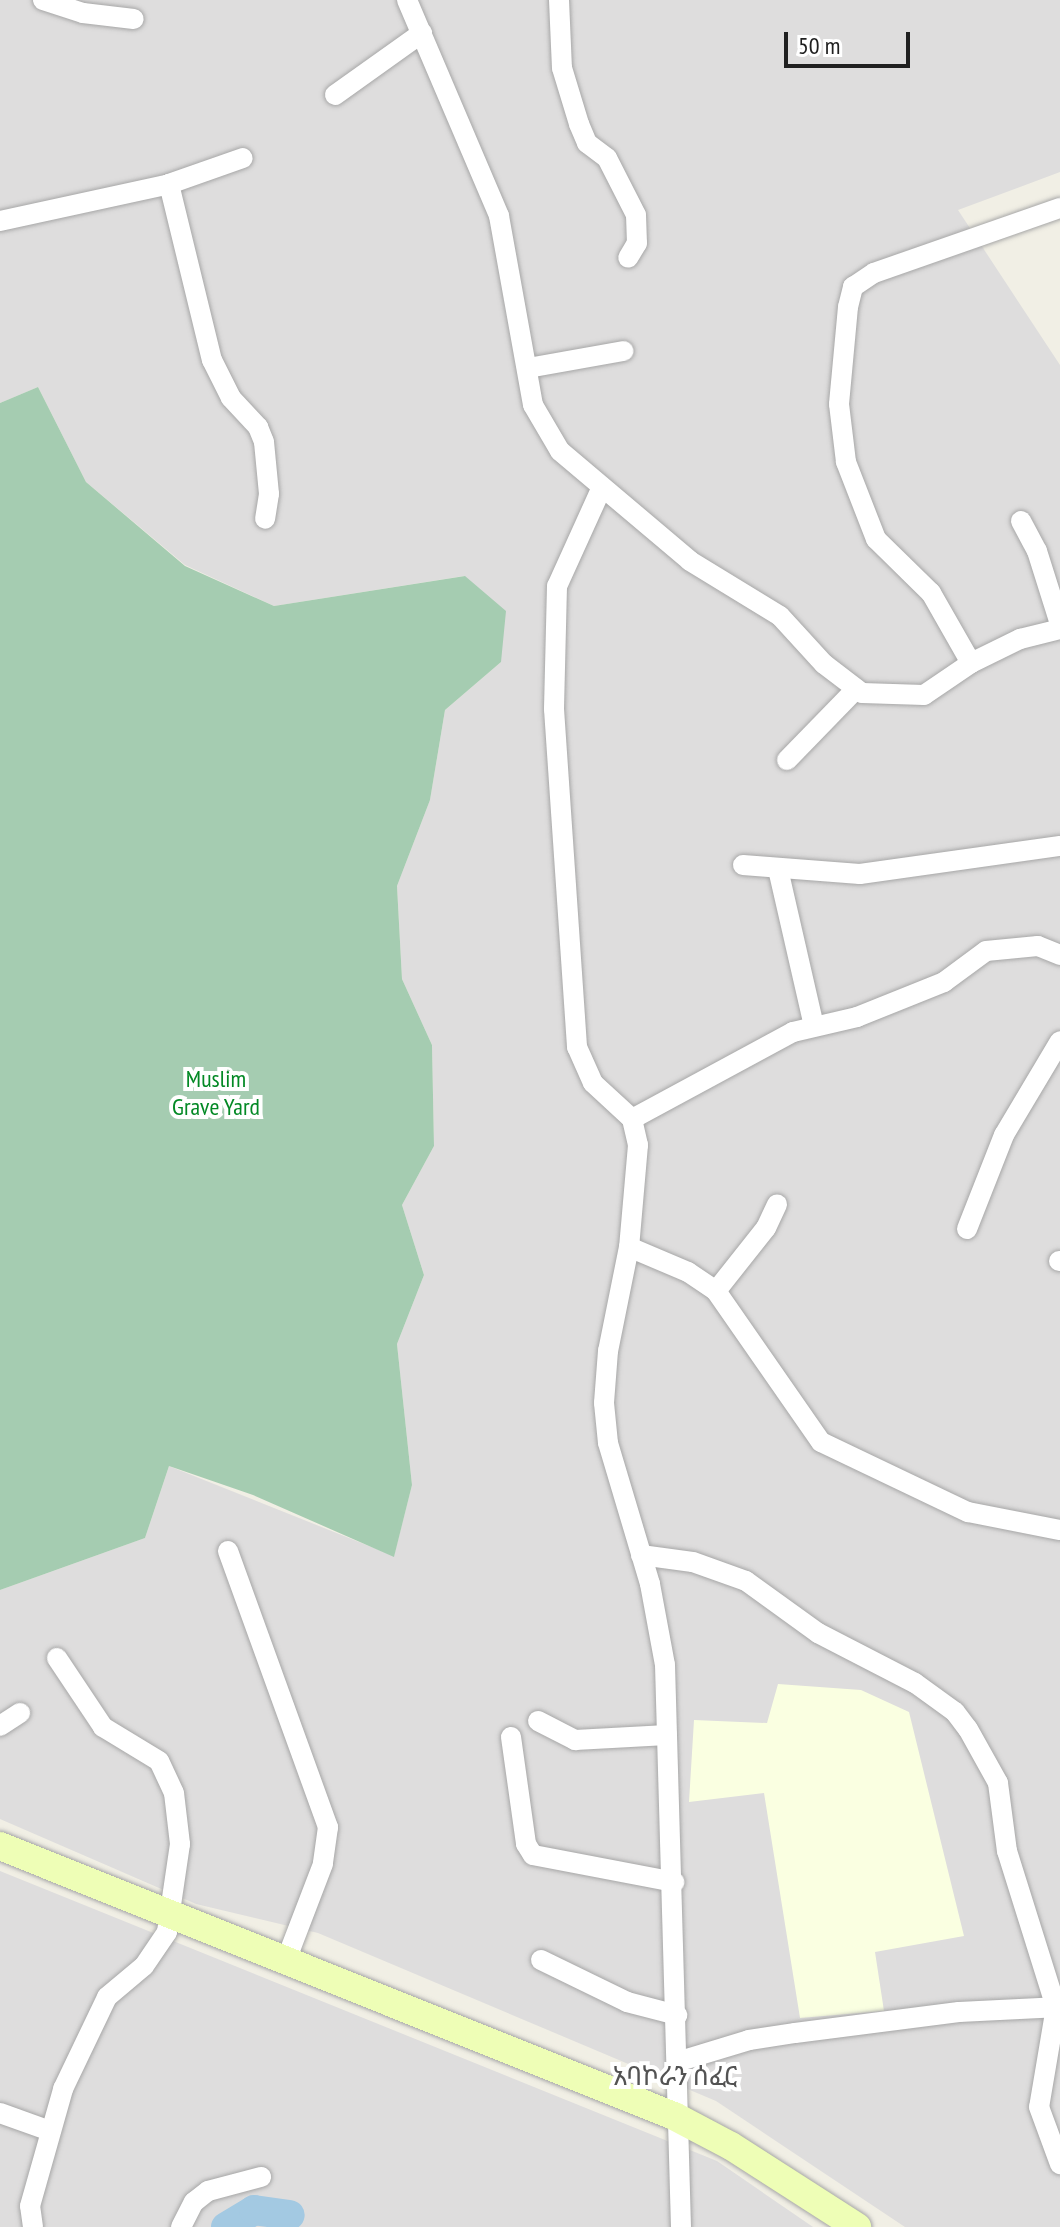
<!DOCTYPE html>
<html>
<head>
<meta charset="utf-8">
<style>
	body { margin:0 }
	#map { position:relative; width:1060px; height:2227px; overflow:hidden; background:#f1efe5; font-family:"PT Sans Narrow","Noto Sans Ethiopic",sans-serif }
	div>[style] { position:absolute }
	.residential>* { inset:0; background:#dedddd }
	.education>* { inset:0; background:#faffe1 }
	.cemetery>* { inset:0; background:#a5ccb1 }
	.river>* { height:30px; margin:-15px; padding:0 15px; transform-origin:15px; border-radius:15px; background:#a3c9e2 }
	.roads { filter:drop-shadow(0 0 2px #a7a7a7) drop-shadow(0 0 2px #a7a7a7) }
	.street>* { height:20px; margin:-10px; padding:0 10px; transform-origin:10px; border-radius:10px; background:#fff }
	.secondary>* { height:28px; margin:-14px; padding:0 14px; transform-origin:14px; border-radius:14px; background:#eefeb6 }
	span { translate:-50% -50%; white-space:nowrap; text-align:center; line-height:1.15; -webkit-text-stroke:8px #fff; paint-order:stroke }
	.park-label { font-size:24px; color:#038925 }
	.neighbourhood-label { font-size:26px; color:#535353 }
	.scale { position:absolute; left:784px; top:32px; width:126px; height:36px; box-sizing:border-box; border:4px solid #202020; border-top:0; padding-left:10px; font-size:24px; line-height:28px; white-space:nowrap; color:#202020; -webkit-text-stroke:6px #fff; paint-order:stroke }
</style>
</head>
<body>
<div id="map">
	<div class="residential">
		<i style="clip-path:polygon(0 0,1060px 0,1060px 172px,958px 210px,1060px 365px,1060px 2227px,905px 2227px,716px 2101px,318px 1933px,196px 1904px,0 1819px,0 1590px,145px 1538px,169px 1466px,394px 1556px,412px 1485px,397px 1344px,424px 1275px,402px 1205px,434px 1146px,432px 1045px,402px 979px,397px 886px,430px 800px,445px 710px,501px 662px,464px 576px,274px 606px,185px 565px,86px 482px,38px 387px,0 403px)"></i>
		<i style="clip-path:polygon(0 1871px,717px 2161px,813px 2227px,0 2227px)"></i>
	</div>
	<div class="education">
		<i style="clip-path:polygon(778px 1684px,861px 1690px,909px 1712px,964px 1936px,875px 1952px,884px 2011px,800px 2018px,764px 1793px,689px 1802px,694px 1720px,767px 1723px)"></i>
	</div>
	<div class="cemetery">
		<i style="clip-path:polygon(38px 387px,86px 482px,185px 566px,274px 606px,465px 576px,506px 611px,501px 662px,445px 710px,430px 800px,397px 886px,402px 979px,432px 1045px,434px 1146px,402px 1205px,424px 1275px,397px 1344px,412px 1485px,394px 1557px,253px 1495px,169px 1466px,145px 1538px,0 1590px,0 403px)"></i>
	</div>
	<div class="river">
		<i style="left:226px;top:2227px;width:33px;rotate:-31deg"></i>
		<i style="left:254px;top:2210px;width:36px;rotate:8deg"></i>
	</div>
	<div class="roads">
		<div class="street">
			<i style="left:43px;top:0;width:42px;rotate:18deg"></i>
			<i style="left:83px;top:13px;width:51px;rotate:6.7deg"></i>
			<i style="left:407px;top:0;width:235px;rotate:66.9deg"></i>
			<i style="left:499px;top:216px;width:192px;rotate:79.8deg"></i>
			<i style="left:533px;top:405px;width:53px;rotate:59.6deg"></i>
			<i style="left:560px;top:451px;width:170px;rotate:40.2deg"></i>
			<i style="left:690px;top:561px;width:105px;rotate:31.4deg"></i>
			<i style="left:780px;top:616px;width:65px;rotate:47.5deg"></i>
			<i style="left:824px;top:664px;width:48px;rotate:37.3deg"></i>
			<i style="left:862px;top:693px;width:62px;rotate:1.8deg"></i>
			<i style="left:924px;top:695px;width:57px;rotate:-34.2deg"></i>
			<i style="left:971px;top:663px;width:55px;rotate:-26.1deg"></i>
			<i style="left:1020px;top:639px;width:41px;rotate:-14deg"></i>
			<i style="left:559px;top:0;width:68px;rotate:87.5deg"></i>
			<i style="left:562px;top:68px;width:59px;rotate:73.1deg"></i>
			<i style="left:579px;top:124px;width:21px;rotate:67deg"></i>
			<i style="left:587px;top:143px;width:25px;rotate:37deg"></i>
			<i style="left:607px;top:158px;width:64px;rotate:63deg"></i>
			<i style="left:636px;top:215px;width:28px;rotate:88deg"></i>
			<i style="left:637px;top:243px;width:17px;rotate:121deg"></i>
			<i style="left:335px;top:95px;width:107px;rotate:-35.5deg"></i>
			<i style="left:169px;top:184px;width:181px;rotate:76.3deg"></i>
			<i style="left:212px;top:360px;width:42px;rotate:63.4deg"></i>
			<i style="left:231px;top:398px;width:40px;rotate:47deg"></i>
			<i style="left:258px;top:427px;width:16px;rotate:68deg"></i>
			<i style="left:264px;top:442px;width:52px;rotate:84.5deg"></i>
			<i style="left:269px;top:494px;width:25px;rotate:99deg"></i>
			<i style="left:0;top:221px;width:173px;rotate:-12.3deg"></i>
			<i style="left:169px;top:184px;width:78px;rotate:-19.4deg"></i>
			<i style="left:528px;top:368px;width:97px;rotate:-10.1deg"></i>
			<i style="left:602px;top:487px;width:109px;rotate:114.4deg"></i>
			<i style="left:557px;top:586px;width:123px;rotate:91.4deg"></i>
			<i style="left:554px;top:709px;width:339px;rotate:86.1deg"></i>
			<i style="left:577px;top:1047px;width:39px;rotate:66deg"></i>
			<i style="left:593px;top:1083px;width:53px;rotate:42.7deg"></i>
			<i style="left:632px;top:1119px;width:27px;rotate:77deg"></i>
			<i style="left:638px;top:1145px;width:102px;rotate:95deg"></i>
			<i style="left:629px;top:1247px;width:106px;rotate:101.4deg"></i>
			<i style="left:608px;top:1351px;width:52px;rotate:94.4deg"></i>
			<i style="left:604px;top:1403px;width:40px;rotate:84.3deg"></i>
			<i style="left:608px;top:1443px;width:147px;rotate:73.4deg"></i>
			<i style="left:650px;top:1584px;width:82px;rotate:79.5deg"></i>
			<i style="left:665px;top:1665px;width:562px;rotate:88.37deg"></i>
			<i style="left:1021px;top:521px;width:34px;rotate:62deg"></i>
			<i style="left:1037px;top:551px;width:77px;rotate:72.5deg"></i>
			<i style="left:971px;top:663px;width:81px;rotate:-119.7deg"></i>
			<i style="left:931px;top:593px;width:77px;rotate:-135.5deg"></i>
			<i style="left:876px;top:539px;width:83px;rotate:-111.3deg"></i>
			<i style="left:846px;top:462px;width:58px;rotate:-96.9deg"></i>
			<i style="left:839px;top:404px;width:97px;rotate:-84.7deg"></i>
			<i style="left:848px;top:307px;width:21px;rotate:-76deg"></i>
			<i style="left:853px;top:287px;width:25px;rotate:-34deg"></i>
			<i style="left:874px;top:273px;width:197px;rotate:-19.3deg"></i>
			<i style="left:787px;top:760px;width:99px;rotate:-45.8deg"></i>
			<i style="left:743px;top:865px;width:117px;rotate:4.4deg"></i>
			<i style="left:860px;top:874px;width:202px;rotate:-8deg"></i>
			<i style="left:778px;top:869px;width:161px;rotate:77.1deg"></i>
			<i style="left:632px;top:1119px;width:183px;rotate:-28.4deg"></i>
			<i style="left:793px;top:1032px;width:66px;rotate:-13.2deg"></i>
			<i style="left:857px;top:1017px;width:94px;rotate:-21.9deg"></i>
			<i style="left:944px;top:982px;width:52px;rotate:-36.4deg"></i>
			<i style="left:986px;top:951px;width:52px;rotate:-5.5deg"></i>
			<i style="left:1038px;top:946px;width:24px;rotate:22deg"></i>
			<i style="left:967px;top:1229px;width:101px;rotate:-68.5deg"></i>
			<i style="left:1004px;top:1135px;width:109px;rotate:-59.2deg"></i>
			<i style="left:629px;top:1247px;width:64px;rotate:23deg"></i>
			<i style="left:688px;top:1272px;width:34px;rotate:34deg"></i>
			<i style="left:716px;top:1291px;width:184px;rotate:55.2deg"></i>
			<i style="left:821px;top:1442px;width:163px;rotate:25.5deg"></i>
			<i style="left:968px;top:1512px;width:94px;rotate:11.1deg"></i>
			<i style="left:1059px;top:1261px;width:1px"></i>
			<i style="left:716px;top:1291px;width:80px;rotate:-51.6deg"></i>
			<i style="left:766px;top:1228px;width:26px;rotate:-65deg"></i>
			<i style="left:228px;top:1551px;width:294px;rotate:70.1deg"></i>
			<i style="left:328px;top:1827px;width:37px;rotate:98deg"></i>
			<i style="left:323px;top:1864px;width:101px;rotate:111deg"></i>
			<i style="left:641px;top:1555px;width:52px;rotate:7.7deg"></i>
			<i style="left:693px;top:1562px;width:56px;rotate:19.7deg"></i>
			<i style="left:746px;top:1581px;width:89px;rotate:35.8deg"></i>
			<i style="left:818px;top:1633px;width:109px;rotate:27.3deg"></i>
			<i style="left:915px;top:1683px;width:49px;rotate:35.9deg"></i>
			<i style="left:955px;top:1712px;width:21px;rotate:53deg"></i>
			<i style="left:968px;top:1729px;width:62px;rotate:60.9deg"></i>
			<i style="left:998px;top:1783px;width:69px;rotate:82.5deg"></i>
			<i style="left:1007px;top:1851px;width:164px;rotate:72.6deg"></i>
			<i style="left:1056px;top:2007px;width:101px;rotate:99.6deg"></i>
			<i style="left:1039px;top:2107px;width:61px;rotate:69.8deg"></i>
			<i style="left:538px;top:1721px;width:42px;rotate:27.2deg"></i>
			<i style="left:575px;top:1740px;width:92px;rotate:-3.1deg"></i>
			<i style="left:0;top:1726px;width:24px;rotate:-33deg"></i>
			<i style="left:511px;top:1737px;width:108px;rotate:82deg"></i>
			<i style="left:526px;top:1844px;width:13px;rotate:58deg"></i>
			<i style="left:533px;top:1855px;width:144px;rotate:10.8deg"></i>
			<i style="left:541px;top:1960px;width:96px;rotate:26deg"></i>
			<i style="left:627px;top:2002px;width:52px;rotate:14.6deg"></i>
			<i style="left:680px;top:2061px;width:72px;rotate:-16.9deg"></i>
			<i style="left:749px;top:2040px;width:47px;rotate:-8.7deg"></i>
			<i style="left:795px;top:2033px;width:165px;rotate:-7.3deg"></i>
			<i style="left:959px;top:2012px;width:101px;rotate:-2.8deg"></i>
			<i style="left:0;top:2113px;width:53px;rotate:19.8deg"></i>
			<i style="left:33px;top:2227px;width:21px;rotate:-98deg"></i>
			<i style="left:30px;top:2206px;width:122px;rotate:-74.2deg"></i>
			<i style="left:63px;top:2089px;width:102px;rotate:-64.4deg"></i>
			<i style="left:107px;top:1997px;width:48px;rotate:-40deg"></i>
			<i style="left:144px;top:1966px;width:41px;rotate:-55.9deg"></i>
			<i style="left:167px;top:1932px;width:89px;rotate:-81.6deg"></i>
			<i style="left:180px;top:1844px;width:51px;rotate:-96.7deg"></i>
			<i style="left:174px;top:1793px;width:35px;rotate:-115deg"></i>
			<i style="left:159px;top:1761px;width:66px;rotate:-148.7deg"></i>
			<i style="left:103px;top:1727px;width:83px;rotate:-123.7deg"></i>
			<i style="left:181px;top:2227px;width:28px;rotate:-63deg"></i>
			<i style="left:194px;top:2202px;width:18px;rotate:-38deg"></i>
			<i style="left:208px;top:2191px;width:55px;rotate:-14.8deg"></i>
		</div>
		<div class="secondary">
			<i style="left:0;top:1846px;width:726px;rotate:21.83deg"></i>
			<i style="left:674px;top:2116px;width:64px;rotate:27.8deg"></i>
			<i style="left:731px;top:2146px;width:150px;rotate:32.7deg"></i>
		</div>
	</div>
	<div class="park-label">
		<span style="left:216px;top:1093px">Muslim<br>Grave Yard</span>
	</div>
	<div class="neighbourhood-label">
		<span style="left:675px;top:2076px">አባኮራን ሰፈር</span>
	</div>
	<div class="scale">50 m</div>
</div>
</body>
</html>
